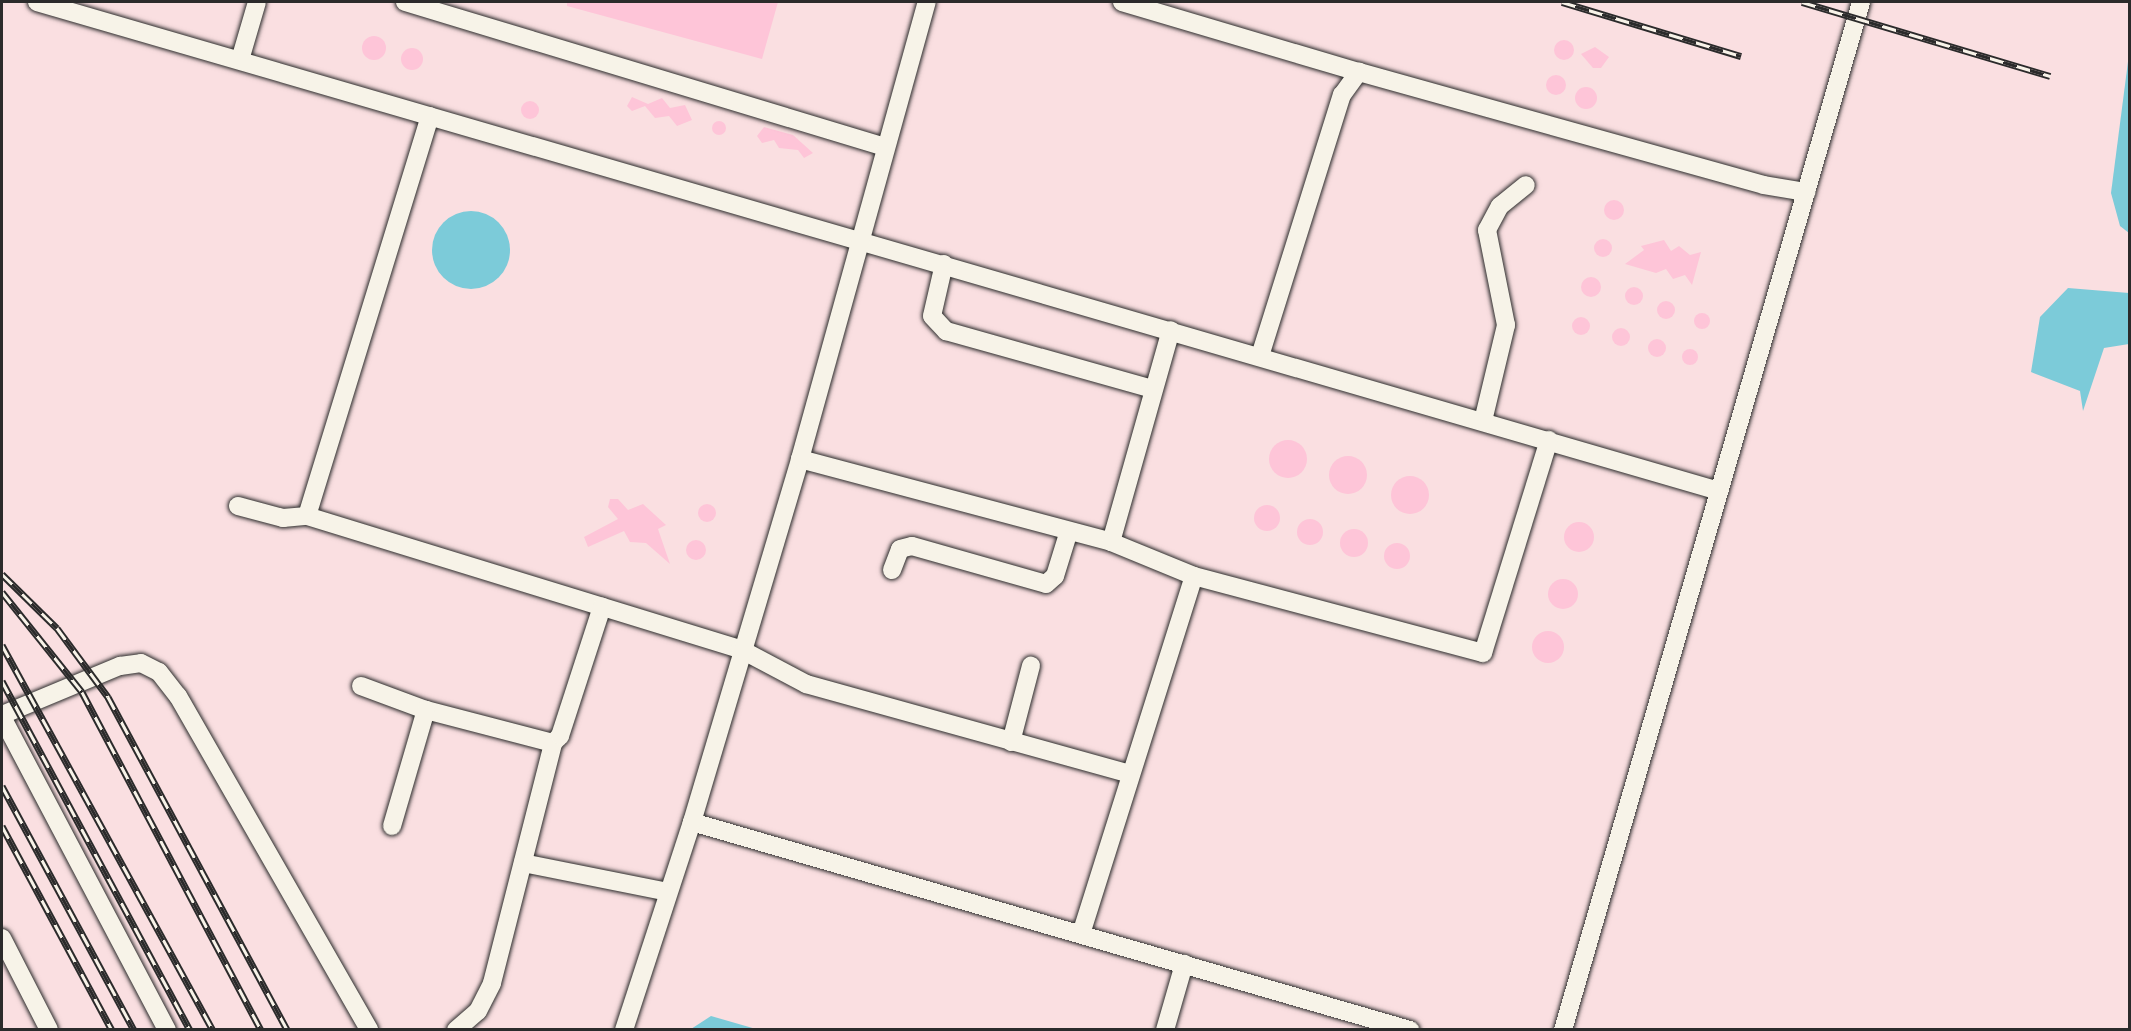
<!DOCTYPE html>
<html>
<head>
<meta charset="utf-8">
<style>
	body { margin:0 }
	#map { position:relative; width:2131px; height:1031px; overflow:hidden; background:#f8eae5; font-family:Pangolin,sans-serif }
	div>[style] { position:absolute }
	.built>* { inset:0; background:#fadfe1; transform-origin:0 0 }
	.water>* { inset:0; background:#7ccbd9 }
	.round { border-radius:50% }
	.building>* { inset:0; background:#fec5d8 }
	.roads { filter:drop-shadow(0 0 2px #2b2b2b) drop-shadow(0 0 2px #2b2b2b) }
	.minor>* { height:18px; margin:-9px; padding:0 9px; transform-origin:9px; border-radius:9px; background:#f7f3e8 }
	.rail>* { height:7px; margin-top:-3.5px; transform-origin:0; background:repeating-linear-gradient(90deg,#f7f3e8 0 14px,#2b2b2b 0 28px); box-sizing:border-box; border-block:2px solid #2b2b2b }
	span { translate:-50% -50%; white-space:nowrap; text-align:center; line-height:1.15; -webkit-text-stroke:6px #f7f3e8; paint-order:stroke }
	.frame { position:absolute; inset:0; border:3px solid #2b2b2b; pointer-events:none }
</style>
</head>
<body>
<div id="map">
	<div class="built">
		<i style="left:2px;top:2px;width:2127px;height:1027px"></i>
	</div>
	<div class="water">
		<i style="clip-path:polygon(2129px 54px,2129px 233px,2120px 226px,2111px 193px)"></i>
		<i class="round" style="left:432px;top:211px;width:78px;height:78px"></i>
		<i style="clip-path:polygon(2068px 288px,2129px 293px,2129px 344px,2104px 348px,2083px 411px,2080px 391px,2031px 372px,2040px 317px)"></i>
		<i style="clip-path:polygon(711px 1016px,756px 1029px,691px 1029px)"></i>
	</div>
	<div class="building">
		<i style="clip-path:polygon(567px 2px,778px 2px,762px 59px,567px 6px)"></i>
		<i class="round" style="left:362px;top:36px;width:24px;height:24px"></i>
		<i class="round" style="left:1554px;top:40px;width:20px;height:20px"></i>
		<i style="clip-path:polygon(1595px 47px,1609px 57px,1601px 68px,1593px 68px,1581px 54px)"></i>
		<i class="round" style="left:401px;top:48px;width:22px;height:22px"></i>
		<i class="round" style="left:1546px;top:75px;width:20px;height:20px"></i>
		<i class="round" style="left:1575px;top:87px;width:22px;height:22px"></i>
		<i style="clip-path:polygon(632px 97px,648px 104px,662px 98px,670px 108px,685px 105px,692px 120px,677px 126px,669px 116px,655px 118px,645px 106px,632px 111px,627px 106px)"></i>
		<i class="round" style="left:521px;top:101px;width:18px;height:18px"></i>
		<i class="round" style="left:712px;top:121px;width:14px;height:14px"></i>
		<i style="clip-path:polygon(764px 127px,793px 135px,813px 153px,804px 158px,798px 150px,779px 148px,774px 140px,762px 143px,757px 136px)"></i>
		<i class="round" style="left:1604px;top:200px;width:20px;height:20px"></i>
		<i class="round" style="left:1594px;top:239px;width:18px;height:18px"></i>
		<i style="clip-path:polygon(1664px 240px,1671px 251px,1679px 246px,1690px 255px,1701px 252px,1692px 285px,1685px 275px,1673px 279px,1666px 269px,1656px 273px,1625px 264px,1644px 250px,1641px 246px)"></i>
		<i class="round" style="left:1581px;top:277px;width:20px;height:20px"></i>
		<i class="round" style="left:1625px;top:287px;width:18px;height:18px"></i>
		<i class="round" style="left:1657px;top:301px;width:18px;height:18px"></i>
		<i class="round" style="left:1694px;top:313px;width:16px;height:16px"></i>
		<i class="round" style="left:1572px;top:317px;width:18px;height:18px"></i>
		<i class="round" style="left:1612px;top:328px;width:18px;height:18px"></i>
		<i class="round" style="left:1648px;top:339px;width:18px;height:18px"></i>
		<i class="round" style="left:1682px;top:349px;width:16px;height:16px"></i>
		<i class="round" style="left:1269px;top:440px;width:38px;height:38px"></i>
		<i class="round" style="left:1329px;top:456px;width:38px;height:38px"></i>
		<i class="round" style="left:1391px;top:476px;width:38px;height:38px"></i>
		<i style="clip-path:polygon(610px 499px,618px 499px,628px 510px,643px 504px,666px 525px,658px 529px,670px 564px,646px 543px,630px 542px,624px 531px,588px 547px,584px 537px,618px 519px,608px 507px)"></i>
		<i class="round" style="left:698px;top:504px;width:18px;height:18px"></i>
		<i class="round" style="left:1254px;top:505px;width:26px;height:26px"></i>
		<i class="round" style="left:1297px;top:519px;width:26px;height:26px"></i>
		<i class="round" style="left:1564px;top:522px;width:30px;height:30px"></i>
		<i class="round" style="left:1340px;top:529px;width:28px;height:28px"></i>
		<i class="round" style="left:686px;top:540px;width:20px;height:20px"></i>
		<i class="round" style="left:1384px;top:543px;width:26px;height:26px"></i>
		<i class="round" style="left:1548px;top:579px;width:30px;height:30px"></i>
		<i class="round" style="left:1532px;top:631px;width:32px;height:32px"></i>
	</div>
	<div class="roads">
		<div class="minor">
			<i style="left:37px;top:2px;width:1752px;rotate:16.21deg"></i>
			<i style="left:405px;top:2px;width:501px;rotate:16.81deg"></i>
			<i style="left:1122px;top:2px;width:247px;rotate:16.5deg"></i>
			<i style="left:240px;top:60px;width:60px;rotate:-73.7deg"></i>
			<i style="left:430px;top:116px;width:418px;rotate:107.1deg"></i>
			<i style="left:307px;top:516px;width:453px;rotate:17.1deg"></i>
			<i style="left:740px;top:649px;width:75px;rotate:27.9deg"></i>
			<i style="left:806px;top:684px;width:337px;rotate:15.5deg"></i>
			<i style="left:944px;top:264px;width:53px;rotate:103deg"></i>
			<i style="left:932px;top:316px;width:21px;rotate:47deg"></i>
			<i style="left:946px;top:331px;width:215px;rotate:15.7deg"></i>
			<i style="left:1260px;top:356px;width:274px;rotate:-72.6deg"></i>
			<i style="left:1342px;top:95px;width:29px;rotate:-54deg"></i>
			<i style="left:1359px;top:72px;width:420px;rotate:15.6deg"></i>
			<i style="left:1764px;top:185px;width:43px;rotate:9.5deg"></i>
			<i style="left:1483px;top:421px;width:99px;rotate:-76.5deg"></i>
			<i style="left:1506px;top:325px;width:97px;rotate:-101.3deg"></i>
			<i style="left:1487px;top:230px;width:27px;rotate:-62deg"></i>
			<i style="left:1500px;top:206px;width:33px;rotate:-39deg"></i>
			<i style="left:800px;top:459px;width:322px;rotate:14.9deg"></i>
			<i style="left:1111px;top:542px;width:90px;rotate:22.3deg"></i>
			<i style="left:1194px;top:576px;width:299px;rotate:14.9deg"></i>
			<i style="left:1483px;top:653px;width:223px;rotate:-72.8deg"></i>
			<i style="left:238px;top:506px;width:47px;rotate:14.9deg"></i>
			<i style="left:283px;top:518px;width:24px;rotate:-5deg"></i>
			<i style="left:1111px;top:542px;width:220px;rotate:-74.2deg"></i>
			<i style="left:892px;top:570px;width:22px;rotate:-69deg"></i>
			<i style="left:900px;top:549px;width:12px;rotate:-14deg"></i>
			<i style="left:912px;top:546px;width:139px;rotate:15.8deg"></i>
			<i style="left:1046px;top:584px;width:12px;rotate:-42deg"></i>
			<i style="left:1055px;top:576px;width:44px;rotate:-72.8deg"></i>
			<i style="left:361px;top:686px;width:69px;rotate:20.3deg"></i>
			<i style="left:426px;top:710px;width:131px;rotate:14.6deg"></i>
			<i style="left:2px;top:715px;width:128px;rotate:-22.6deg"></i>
			<i style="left:120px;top:666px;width:21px;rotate:-8deg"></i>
			<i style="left:141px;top:663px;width:20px;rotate:27deg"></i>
			<i style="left:159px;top:672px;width:31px;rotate:52deg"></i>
			<i style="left:178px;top:696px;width:385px;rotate:60.2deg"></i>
			<i style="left:2px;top:717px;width:354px;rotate:62.2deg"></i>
			<i style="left:1011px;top:742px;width:79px;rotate:-75.3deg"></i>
			<i style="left:692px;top:822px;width:748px;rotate:16.16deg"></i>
			<i style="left:392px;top:826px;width:121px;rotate:-73.7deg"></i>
			<i style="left:523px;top:863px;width:148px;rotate:11.3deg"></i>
			<i style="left:1081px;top:934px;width:375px;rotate:-72.5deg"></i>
			<i style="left:2px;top:938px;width:103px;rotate:62.9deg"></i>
			<i style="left:456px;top:1030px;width:29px;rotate:-41deg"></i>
			<i style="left:478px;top:1011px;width:31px;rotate:-63deg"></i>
			<i style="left:492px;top:983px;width:248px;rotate:-75.7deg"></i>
			<i style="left:553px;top:743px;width:10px;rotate:-45deg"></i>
			<i style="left:560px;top:736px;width:136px;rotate:-72deg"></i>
			<i style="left:624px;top:1030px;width:219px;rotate:-71.9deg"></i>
			<i style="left:692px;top:822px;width:379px;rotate:-73.4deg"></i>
			<i style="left:800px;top:459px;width:474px;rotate:-74.5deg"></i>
			<i style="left:1165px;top:1030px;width:69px;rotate:-73.9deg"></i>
			<i style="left:1563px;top:1030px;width:1070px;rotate:-73.83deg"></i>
		</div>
	</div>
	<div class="rail">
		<i style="left:1562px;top:2px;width:187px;rotate:16.8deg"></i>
		<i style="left:1802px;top:2px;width:259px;rotate:16.6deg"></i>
		<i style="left:2px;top:574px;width:77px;rotate:44.5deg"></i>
		<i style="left:57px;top:628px;width:86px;rotate:53.5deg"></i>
		<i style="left:108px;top:697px;width:378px;rotate:61.7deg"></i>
		<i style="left:2px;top:592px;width:128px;rotate:51.3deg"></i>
		<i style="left:82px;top:692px;width:382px;rotate:62.1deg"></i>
		<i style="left:2px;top:645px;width:439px;rotate:61.3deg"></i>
		<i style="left:2px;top:681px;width:396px;rotate:61.7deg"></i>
		<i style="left:2px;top:786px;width:277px;rotate:61.6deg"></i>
		<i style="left:2px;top:826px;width:232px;rotate:61.7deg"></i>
	</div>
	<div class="frame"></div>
</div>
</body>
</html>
